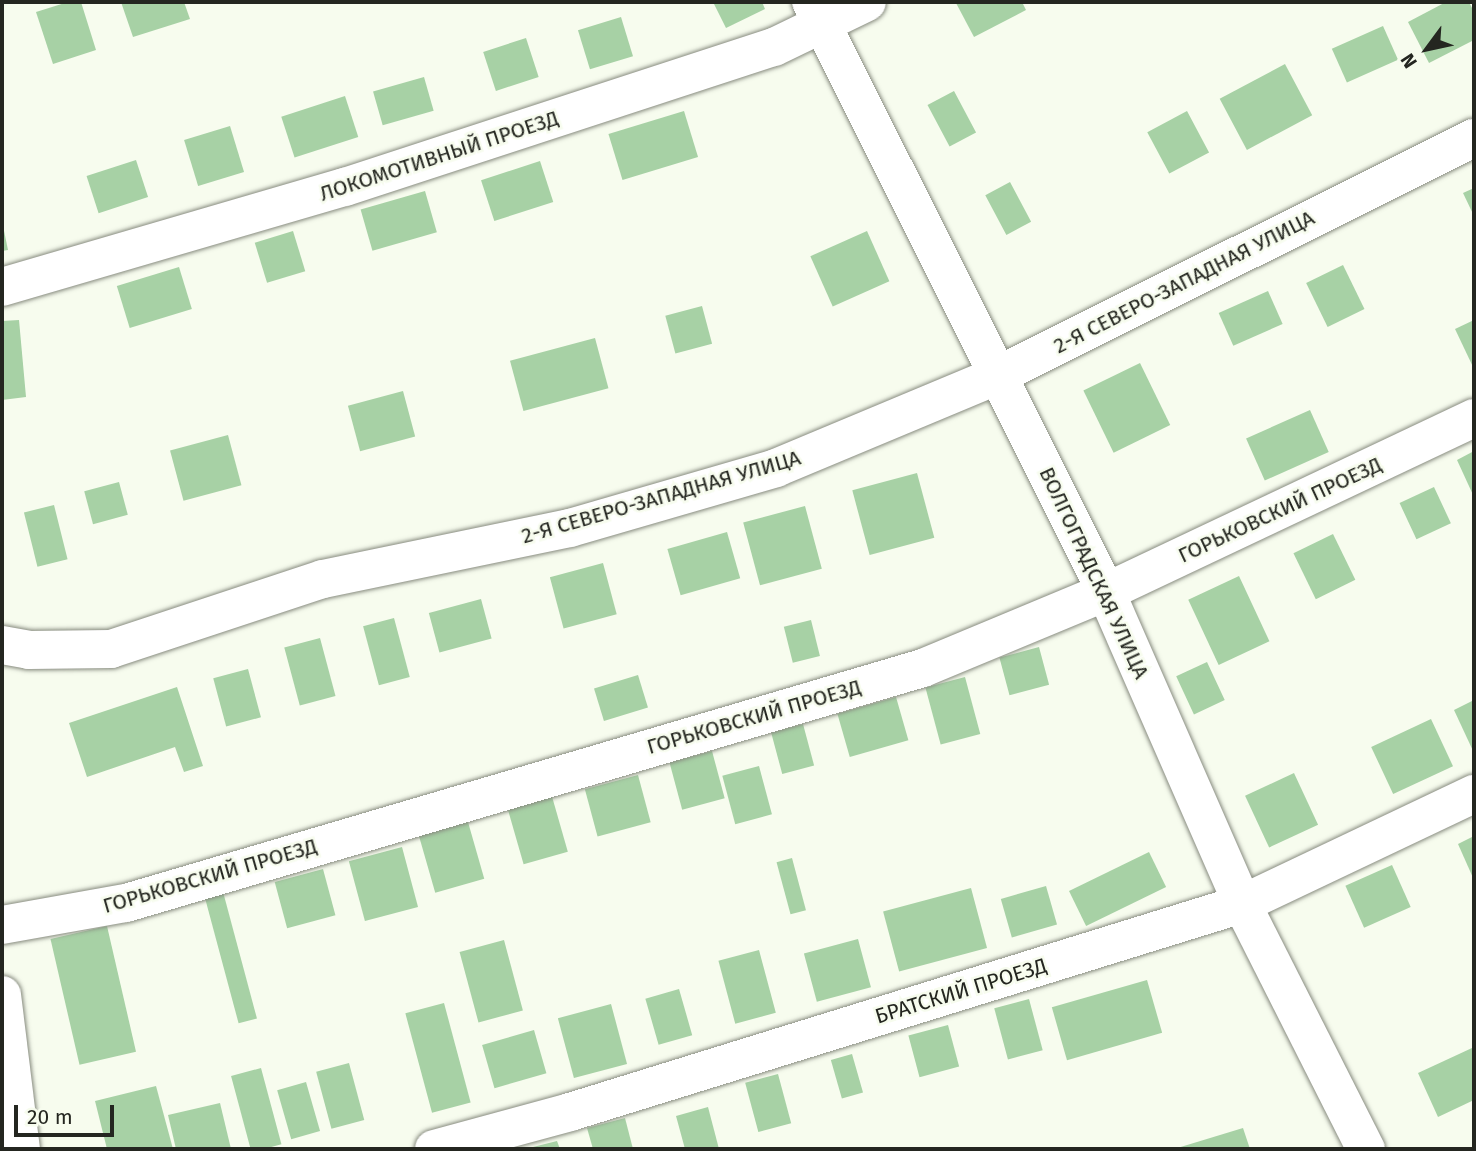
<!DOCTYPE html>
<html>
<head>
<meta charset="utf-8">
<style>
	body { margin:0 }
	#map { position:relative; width:1476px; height:1151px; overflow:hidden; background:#f7fcee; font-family:"Fira Sans",sans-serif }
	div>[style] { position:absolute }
	.building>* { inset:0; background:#a7d1a5; transform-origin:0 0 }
	.roads { filter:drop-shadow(0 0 2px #888c80) drop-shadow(0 0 2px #888c80) }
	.minor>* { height:38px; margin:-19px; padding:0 19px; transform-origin:19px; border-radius:19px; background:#fff }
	span { translate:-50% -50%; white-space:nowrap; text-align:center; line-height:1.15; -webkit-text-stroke:5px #f7fcee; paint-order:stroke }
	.street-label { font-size:21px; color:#242620 }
	.frame { position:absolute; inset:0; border:4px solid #242620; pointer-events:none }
	.north { position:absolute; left:1392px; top:14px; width:70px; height:70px; -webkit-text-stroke:5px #f7fcee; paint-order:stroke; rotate:237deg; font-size:19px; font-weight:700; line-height:28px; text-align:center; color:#242620 }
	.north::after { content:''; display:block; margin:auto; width:24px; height:32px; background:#242620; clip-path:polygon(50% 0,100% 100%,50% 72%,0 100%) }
	.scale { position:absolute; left:14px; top:1105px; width:100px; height:32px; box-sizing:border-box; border:4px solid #242620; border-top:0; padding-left:9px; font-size:21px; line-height:24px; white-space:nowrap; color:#242620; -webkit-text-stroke:5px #f7fcee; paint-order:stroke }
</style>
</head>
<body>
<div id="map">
	<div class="building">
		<i style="clip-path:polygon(68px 2px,81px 2px,96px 50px,53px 64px,36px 12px)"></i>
		<i style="clip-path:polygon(121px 2px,184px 2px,190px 19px,133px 37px)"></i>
		<i style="clip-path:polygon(713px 2px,762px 2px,765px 9px,726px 28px)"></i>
		<i style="clip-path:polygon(1022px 2px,1026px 10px,974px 37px,956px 3px)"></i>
		<i style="clip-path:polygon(1446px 2px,1469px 2px,1474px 12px,1474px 40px,1429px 63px,1408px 22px)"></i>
		<i style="left:621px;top:17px;width:41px;height:45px;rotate:73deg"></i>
		<i style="left:1383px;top:26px;width:37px;height:56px;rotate:66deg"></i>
		<i style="left:526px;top:38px;width:41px;height:45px;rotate:72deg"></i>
		<i style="left:1285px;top:64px;width:58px;height:74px;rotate:62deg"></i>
		<i style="left:424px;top:77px;width:35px;height:53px;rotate:74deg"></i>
		<i style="left:954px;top:91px;width:47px;height:30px;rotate:62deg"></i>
		<i style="left:345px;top:96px;width:43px;height:67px;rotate:72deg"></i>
		<i style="left:684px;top:111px;width:48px;height:79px;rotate:73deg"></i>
		<i style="left:1187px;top:111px;width:47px;height:45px;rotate:62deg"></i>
		<i style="left:230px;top:126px;width:48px;height:48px;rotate:73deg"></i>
		<i style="left:136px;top:160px;width:39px;height:52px;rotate:72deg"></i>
		<i style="left:540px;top:161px;width:43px;height:62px;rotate:72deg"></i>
		<i style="left:1010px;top:182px;width:45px;height:28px;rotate:62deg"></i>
		<i style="clip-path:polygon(1474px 188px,1474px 216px,1463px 193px)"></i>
		<i style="left:425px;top:191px;width:43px;height:67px;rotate:74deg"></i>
		<i style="clip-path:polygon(2px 221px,8px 250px,2px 251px)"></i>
		<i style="left:293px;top:231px;width:42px;height:40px;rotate:73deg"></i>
		<i style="left:867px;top:231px;width:55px;height:62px;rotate:66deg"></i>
		<i style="left:1343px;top:265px;width:49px;height:41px;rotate:64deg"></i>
		<i style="left:179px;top:267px;width:44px;height:65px;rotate:73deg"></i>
		<i style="left:1268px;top:291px;width:36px;height:54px;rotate:66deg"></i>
		<i style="left:702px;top:306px;width:39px;height:38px;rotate:75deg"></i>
		<i style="clip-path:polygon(19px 320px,26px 397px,2px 400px,2px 321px)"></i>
		<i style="clip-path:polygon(1474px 320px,1474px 369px,1455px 329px)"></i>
		<i style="left:595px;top:338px;width:52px;height:88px;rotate:75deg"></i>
		<i style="left:1140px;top:363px;width:69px;height:63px;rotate:64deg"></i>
		<i style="left:403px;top:391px;width:47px;height:57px;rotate:75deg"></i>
		<i style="left:1310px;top:410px;width:46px;height:70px;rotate:66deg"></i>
		<i style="left:228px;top:435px;width:52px;height:60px;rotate:75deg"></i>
		<i style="clip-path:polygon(1474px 451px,1474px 497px,1457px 460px)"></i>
		<i style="left:917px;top:473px;width:67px;height:67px;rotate:75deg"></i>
		<i style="left:119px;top:482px;width:34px;height:36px;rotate:75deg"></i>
		<i style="left:1434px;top:487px;width:40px;height:38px;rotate:65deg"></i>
		<i style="left:54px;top:505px;width:56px;height:31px;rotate:76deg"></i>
		<i style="left:805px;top:506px;width:65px;height:64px;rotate:75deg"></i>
		<i style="left:727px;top:532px;width:48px;height:62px;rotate:74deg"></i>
		<i style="left:1333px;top:534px;width:51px;height:44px;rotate:64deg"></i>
		<i style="left:603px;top:563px;width:53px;height:55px;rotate:75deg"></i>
		<i style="left:1239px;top:576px;width:72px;height:56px;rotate:65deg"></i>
		<i style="left:481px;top:599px;width:41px;height:54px;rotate:75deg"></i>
		<i style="left:394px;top:618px;width:61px;height:32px;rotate:75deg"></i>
		<i style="left:811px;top:620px;width:37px;height:28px;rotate:76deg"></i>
		<i style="left:320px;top:638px;width:60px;height:37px;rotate:75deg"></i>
		<i style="left:1039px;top:647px;width:39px;height:41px;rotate:75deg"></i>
		<i style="left:1207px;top:662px;width:42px;height:34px;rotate:65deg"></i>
		<i style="left:248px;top:669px;width:50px;height:36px;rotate:75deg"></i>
		<i style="left:638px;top:675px;width:34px;height:46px;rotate:73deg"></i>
		<i style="left:965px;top:677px;width:59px;height:41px;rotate:75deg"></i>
		<i style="clip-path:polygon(177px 687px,203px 766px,184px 772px,175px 747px,87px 777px,69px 723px)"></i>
		<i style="left:896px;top:697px;width:45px;height:61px;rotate:74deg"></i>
		<i style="clip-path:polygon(1474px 700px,1474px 753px,1454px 710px)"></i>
		<i style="left:1431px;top:719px;width:52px;height:66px;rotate:65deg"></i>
		<i style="left:803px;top:724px;width:43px;height:33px;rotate:75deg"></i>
		<i style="left:712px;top:751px;width:49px;height:44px;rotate:75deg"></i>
		<i style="left:759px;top:766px;width:50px;height:38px;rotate:75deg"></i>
		<i style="left:1294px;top:773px;width:57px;height:54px;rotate:65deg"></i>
		<i style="left:638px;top:775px;width:49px;height:55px;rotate:75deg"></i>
		<i style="left:551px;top:793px;width:61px;height:46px;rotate:74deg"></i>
		<i style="left:468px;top:822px;width:59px;height:51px;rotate:74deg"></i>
		<i style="clip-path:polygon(1474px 836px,1474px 880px,1458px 844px)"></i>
		<i style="left:402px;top:847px;width:62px;height:55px;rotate:75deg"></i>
		<i style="left:1149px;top:852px;width:39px;height:89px;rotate:64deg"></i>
		<i style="left:792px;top:858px;width:54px;height:16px;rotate:75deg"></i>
		<i style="left:1392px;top:865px;width:46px;height:51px;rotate:66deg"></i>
		<i style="left:323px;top:869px;width:48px;height:50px;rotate:75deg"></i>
		<i style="left:1046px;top:886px;width:40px;height:47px;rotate:74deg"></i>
		<i style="left:222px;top:888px;width:135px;height:19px;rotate:75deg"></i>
		<i style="left:971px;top:888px;width:62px;height:91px;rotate:75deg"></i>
		<i style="left:107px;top:926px;width:129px;height:58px;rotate:77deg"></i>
		<i style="left:858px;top:939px;width:50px;height:56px;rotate:75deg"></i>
		<i style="left:504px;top:940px;width:73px;height:46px;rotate:75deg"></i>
		<i style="left:759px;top:950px;width:65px;height:42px;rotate:75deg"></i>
		<i style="left:1147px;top:980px;width:55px;height:99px;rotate:74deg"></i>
		<i style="left:679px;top:989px;width:48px;height:35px;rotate:74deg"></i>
		<i style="left:1029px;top:999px;width:53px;height:36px;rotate:75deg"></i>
		<i style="left:444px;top:1003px;width:103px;height:40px;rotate:75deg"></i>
		<i style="left:611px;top:1004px;width:62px;height:55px;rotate:75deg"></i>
		<i style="left:948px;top:1025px;width:43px;height:41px;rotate:75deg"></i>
		<i style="left:534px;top:1030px;width:45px;height:54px;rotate:74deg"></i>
		<i style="clip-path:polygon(1472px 1048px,1474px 1100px,1438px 1117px,1418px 1073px)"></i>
		<i style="left:852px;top:1054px;width:40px;height:22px;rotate:74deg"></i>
		<i style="left:349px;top:1063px;width:59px;height:34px;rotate:75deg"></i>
		<i style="left:261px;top:1068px;width:79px;height:31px;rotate:75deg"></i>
		<i style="left:778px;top:1074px;width:51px;height:34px;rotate:75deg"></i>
		<i style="left:306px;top:1082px;width:51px;height:30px;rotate:74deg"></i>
		<i style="clip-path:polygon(156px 1086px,173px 1149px,107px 1149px,95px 1101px)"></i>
		<i style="clip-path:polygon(220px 1103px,231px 1149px,176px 1149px,168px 1115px)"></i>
		<i style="clip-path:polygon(708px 1107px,719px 1149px,685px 1149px,676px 1116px)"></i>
		<i style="clip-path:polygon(625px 1118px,633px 1149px,593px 1149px,587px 1128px)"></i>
		<i style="clip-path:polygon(1243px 1128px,1250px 1149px,1174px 1149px)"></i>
		<i style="clip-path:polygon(557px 1141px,560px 1149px,529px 1149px,529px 1148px)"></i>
	</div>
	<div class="roads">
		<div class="minor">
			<i style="left:811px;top:2px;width:660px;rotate:63.43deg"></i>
			<i style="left:1106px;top:592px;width:340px;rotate:66.4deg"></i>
			<i style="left:1242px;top:904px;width:275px;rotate:63.2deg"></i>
			<i style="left:2px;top:287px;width:357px;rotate:-16.3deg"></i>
			<i style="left:345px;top:187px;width:451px;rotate:-18.1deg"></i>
			<i style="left:774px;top:47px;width:103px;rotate:-25.8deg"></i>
			<i style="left:2px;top:645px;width:27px;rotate:10deg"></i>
			<i style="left:29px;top:650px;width:82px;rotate:-0.7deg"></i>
			<i style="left:111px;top:649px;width:223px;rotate:-18.3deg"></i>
			<i style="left:323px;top:579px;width:252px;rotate:-11.7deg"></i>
			<i style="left:570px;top:528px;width:215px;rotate:-16.2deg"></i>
			<i style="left:776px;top:468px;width:241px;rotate:-22.7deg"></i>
			<i style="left:998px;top:375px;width:532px;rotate:-26.47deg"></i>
			<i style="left:2px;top:925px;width:126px;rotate:-10.1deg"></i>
			<i style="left:126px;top:903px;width:831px;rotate:-16.43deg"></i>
			<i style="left:923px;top:668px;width:198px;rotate:-22.6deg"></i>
			<i style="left:1106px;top:592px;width:407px;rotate:-25.3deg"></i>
			<i style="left:2px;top:995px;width:155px;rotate:83deg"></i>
			<i style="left:434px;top:1149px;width:141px;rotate:-15.2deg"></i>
			<i style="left:570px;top:1112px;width:703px;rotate:-17.2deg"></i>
			<i style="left:1242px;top:904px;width:257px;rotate:-25.4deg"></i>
		</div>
	</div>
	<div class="street-label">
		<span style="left:439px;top:156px;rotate:-18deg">ЛОКОМОТИВНЫЙ ПРОЕЗД</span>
		<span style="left:1184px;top:282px;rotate:-27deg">2-Я СЕВЕРО-ЗАПАДНАЯ УЛИЦА</span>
		<span style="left:661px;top:497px;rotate:-16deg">2-Я СЕВЕРО-ЗАПАДНАЯ УЛИЦА</span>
		<span style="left:1280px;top:510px;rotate:-25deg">ГОРЬКОВСКИЙ ПРОЕЗД</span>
		<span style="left:1094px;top:573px;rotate:65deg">ВОЛГОГРАДСКАЯ УЛИЦА</span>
		<span style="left:754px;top:717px;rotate:-16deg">ГОРЬКОВСКИЙ ПРОЕЗД</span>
		<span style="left:210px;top:876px;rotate:-16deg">ГОРЬКОВСКИЙ ПРОЕЗД</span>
		<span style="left:961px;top:991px;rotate:-17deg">БРАТСКИЙ ПРОЕЗД</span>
	</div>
	<div class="frame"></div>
	<div class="north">N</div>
	<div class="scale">20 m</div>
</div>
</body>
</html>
